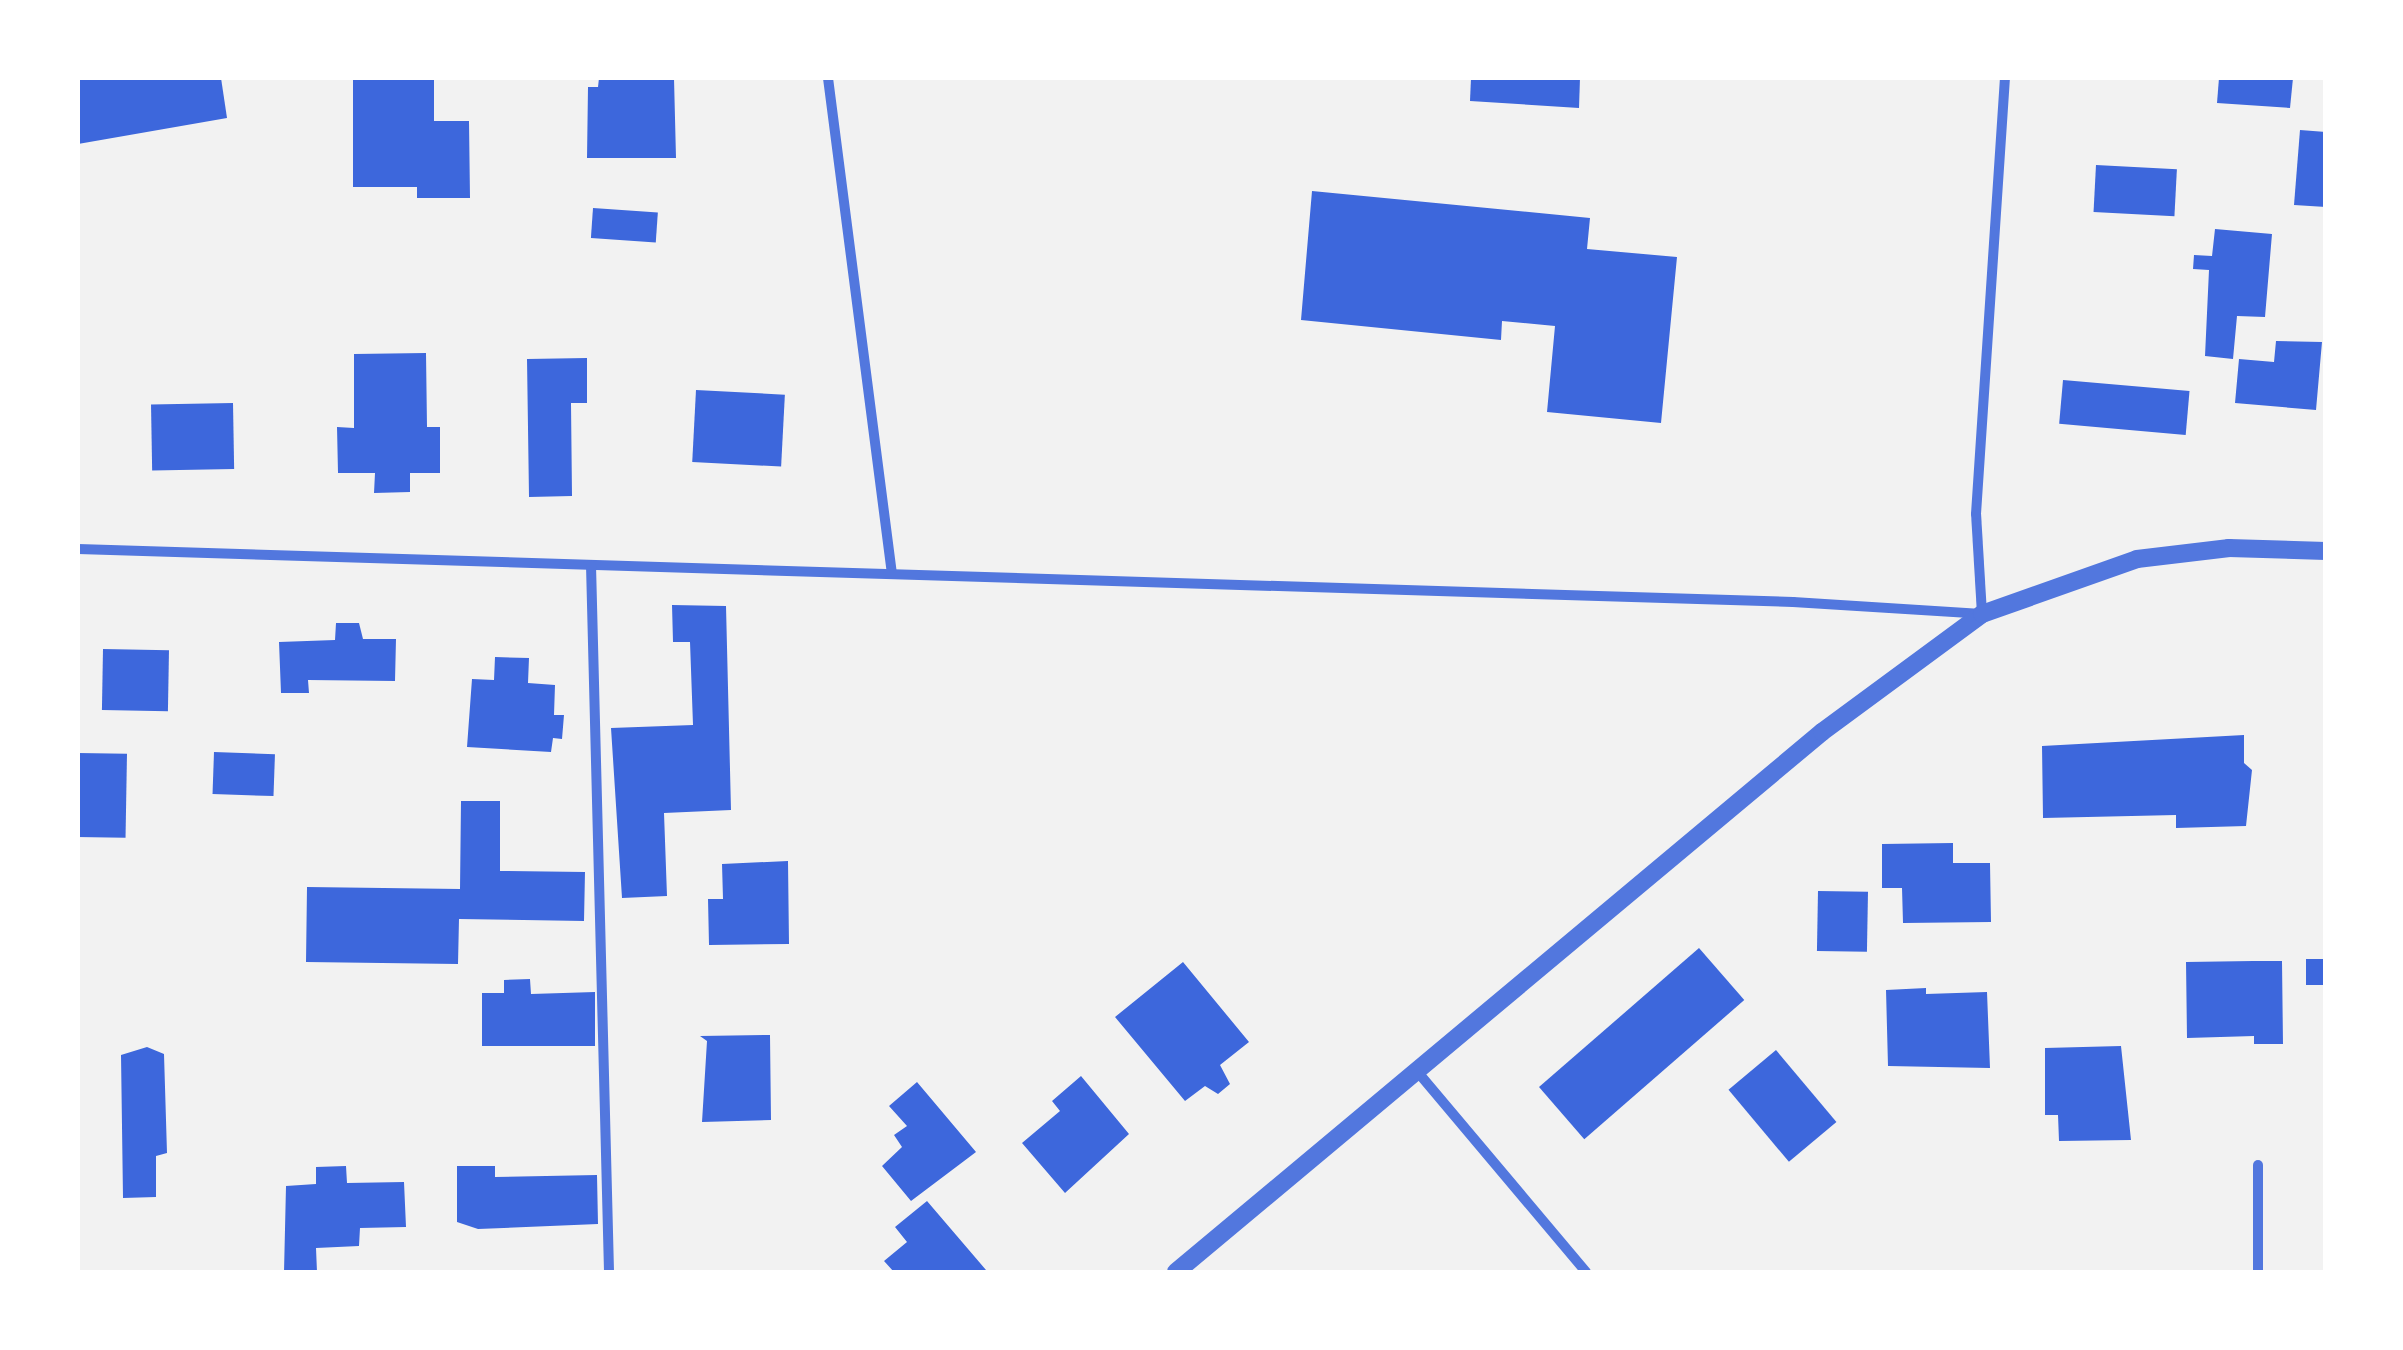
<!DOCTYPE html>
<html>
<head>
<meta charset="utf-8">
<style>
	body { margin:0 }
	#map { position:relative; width:2403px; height:1350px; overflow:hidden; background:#f2f2f2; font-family:Commissioner,sans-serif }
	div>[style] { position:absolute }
	.building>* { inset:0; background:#3d67dc; transform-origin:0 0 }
	.minor>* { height:10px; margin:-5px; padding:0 5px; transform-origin:5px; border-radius:5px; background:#5277de }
	.tertiary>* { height:18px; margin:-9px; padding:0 9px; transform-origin:9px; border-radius:9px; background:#5277de }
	span { translate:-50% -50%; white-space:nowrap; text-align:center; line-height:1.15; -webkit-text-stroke:9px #fff; paint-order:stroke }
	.frame { position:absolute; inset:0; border:80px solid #fff; pointer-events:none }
</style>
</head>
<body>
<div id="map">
	<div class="building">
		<i style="clip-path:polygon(78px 78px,221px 78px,227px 118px,78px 144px)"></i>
		<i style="clip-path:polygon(599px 78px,674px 78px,676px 158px,587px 158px,588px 87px,598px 87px)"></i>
		<i style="clip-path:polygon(1471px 78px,1580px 78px,1579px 108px,1470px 101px)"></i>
		<i style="clip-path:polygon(2219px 78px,2293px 78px,2290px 108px,2217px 103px)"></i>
		<i style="clip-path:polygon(353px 79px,434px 79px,434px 121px,469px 121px,470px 198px,417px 198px,417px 187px,353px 187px)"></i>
		<i style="clip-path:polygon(2300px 130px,2326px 132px,2326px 207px,2294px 205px)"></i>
		<i style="left:2096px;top:165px;width:81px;height:47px;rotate:3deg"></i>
		<i style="clip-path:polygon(1312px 191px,1590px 218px,1587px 249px,1677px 257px,1661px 423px,1547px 412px,1555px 326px,1502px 321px,1501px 340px,1301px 320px)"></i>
		<i style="left:593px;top:208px;width:65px;height:30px;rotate:4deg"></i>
		<i style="clip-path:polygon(2215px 229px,2272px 234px,2265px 317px,2237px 316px,2233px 359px,2205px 356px,2209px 270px,2193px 269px,2194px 255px,2212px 256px)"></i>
		<i style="clip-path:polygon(2276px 341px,2322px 342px,2316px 410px,2235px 403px,2239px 359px,2274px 362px)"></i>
		<i style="clip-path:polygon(426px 353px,427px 427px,440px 427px,440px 473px,410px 473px,410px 492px,374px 493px,375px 473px,338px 473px,337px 427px,354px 428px,354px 354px)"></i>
		<i style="clip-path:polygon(587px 358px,587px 403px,571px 403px,572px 496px,529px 497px,527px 359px)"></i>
		<i style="left:2063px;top:380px;width:127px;height:44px;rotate:5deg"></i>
		<i style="left:696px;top:390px;width:89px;height:72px;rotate:3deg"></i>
		<i style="left:233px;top:403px;width:66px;height:82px;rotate:89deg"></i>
		<i style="clip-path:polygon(672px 605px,726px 606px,731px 810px,664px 813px,667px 896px,622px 898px,611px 728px,693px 725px,690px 642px,673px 642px)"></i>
		<i style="clip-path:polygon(336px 623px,359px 623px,363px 639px,396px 639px,395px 681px,308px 680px,309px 693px,281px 693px,279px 642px,335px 640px)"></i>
		<i style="left:103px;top:649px;width:66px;height:61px;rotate:1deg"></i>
		<i style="clip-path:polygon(495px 657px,529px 658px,528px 683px,555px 685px,554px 715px,564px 715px,562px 739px,553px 738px,551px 752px,467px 747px,472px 679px,494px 680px)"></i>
		<i style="clip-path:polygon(2244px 735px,2244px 763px,2252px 770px,2246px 826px,2176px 828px,2176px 815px,2043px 818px,2042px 746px)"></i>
		<i style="left:214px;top:752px;width:61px;height:42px;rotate:2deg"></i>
		<i style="left:78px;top:753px;width:49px;height:84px;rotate:1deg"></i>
		<i style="clip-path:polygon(461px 801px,500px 801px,500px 871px,585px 872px,584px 921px,459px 919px,458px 964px,306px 962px,307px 887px,460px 889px)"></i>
		<i style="clip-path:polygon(1953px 843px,1953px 863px,1990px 863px,1991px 922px,1903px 923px,1902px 888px,1882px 888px,1882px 844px)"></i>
		<i style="clip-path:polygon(788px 861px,789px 944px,709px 945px,708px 899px,723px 899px,722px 864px)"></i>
		<i style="left:1818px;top:891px;width:50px;height:60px;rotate:1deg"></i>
		<i style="left:1699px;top:948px;width:69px;height:212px;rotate:49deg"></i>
		<i style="left:2306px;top:959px;width:20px;height:26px"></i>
		<i style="clip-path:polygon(2253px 961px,2282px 961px,2283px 1044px,2254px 1044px,2254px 1036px,2187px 1038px,2186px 962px)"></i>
		<i style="clip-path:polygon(1183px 962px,1249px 1042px,1220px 1065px,1230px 1084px,1218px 1094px,1205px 1086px,1185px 1101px,1115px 1017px)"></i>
		<i style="clip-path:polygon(530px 979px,531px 994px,595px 992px,595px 1046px,482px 1046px,482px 993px,504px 993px,504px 980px)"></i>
		<i style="clip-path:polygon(1926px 988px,1926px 994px,1987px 992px,1990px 1068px,1888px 1066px,1886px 990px)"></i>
		<i style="clip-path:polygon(770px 1035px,771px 1120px,702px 1122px,707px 1041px,700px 1036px)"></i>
		<i style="clip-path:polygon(2121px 1046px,2131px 1140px,2059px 1141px,2058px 1115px,2045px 1115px,2045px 1048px)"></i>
		<i style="clip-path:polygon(147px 1047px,164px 1054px,167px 1153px,156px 1156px,156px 1197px,123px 1198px,121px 1055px)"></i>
		<i style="left:1776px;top:1050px;width:94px;height:62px;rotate:50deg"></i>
		<i style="clip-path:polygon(1081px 1076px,1129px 1134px,1065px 1193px,1022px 1143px,1060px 1111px,1052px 1101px)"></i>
		<i style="clip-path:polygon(917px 1082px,976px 1152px,911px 1201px,882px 1166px,902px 1147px,894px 1135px,907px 1126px,889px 1106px)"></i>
		<i style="clip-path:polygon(346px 1166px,347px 1183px,404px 1182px,406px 1227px,360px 1228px,359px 1246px,316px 1248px,317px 1272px,284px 1272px,286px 1186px,316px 1184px,316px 1167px)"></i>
		<i style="clip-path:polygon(457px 1166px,495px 1166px,495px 1177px,597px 1175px,598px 1224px,478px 1229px,457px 1222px)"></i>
		<i style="clip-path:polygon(927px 1201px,986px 1270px,983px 1272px,894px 1272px,884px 1261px,907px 1242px,895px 1227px)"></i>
	</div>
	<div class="minor">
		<i style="left:828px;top:78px;width:500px;rotate:82.65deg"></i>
		<i style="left:78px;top:549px;width:1716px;rotate:1.77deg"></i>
		<i style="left:1793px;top:602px;width:189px;rotate:3.6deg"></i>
		<i style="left:1982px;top:614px;width:100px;rotate:-93.4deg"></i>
		<i style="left:1976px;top:514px;width:437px;rotate:-86.2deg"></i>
		<i style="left:591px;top:565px;width:707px;rotate:88.54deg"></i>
		<i style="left:1416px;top:1070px;width:264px;rotate:49.9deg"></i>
		<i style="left:2258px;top:1165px;width:107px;rotate:90deg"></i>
	</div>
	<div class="tertiary">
		<i style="left:1176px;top:1272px;width:842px;rotate:-39.89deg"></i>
		<i style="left:1822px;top:732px;width:199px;rotate:-36.4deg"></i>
		<i style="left:1982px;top:614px;width:164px;rotate:-19.5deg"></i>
		<i style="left:2137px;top:559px;width:93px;rotate:-6.8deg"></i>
		<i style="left:2229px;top:548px;width:97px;rotate:1.8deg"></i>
	</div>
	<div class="frame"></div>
</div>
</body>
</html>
